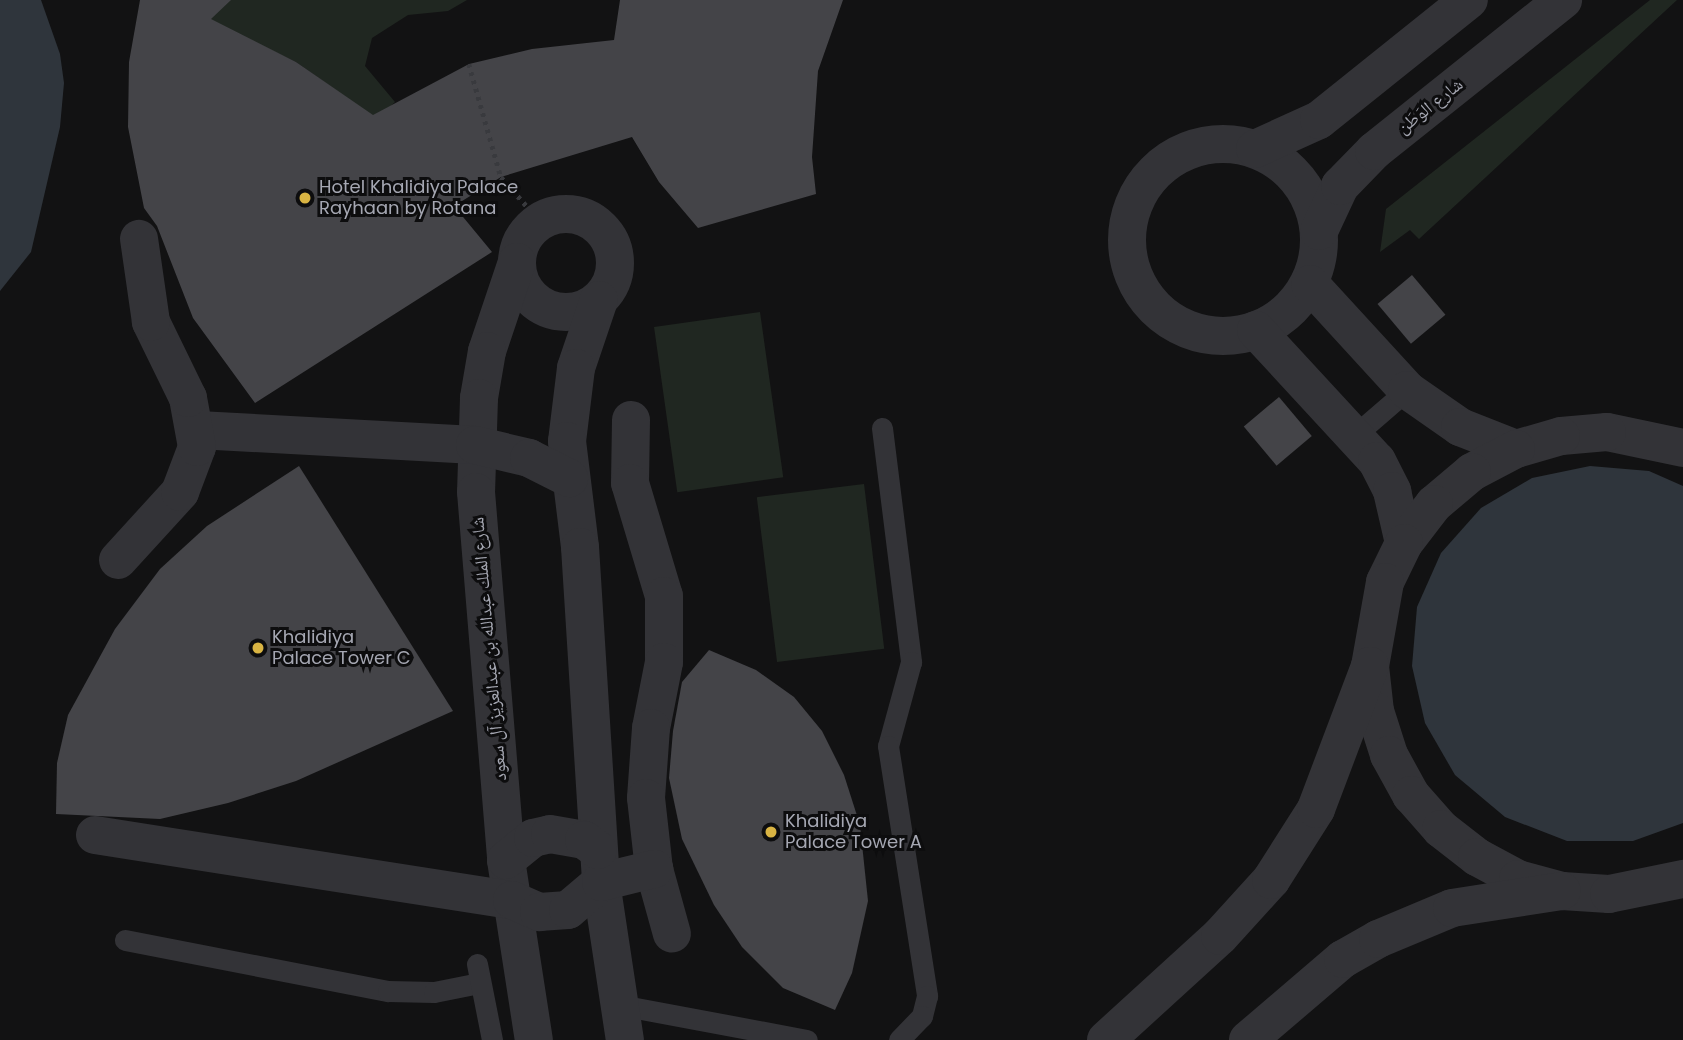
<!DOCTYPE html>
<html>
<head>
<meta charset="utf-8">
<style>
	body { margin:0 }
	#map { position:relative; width:1683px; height:1040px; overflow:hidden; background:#121213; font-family:Poppins,"Noto Naskh Arabic",sans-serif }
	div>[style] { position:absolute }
	.green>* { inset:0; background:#202721; transform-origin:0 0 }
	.water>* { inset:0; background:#2f353c }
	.building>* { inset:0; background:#444448; transform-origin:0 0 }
	.path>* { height:4.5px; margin-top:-2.25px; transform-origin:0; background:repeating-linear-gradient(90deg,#393a3e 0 3.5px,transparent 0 8.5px) }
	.service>* { height:21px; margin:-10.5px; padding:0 10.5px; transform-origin:10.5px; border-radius:10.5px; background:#333337 }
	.minor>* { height:38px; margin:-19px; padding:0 19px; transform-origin:19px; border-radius:19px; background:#333337 }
	.minor>.ring { margin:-19px; padding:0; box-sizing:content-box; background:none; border:38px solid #333337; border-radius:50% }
	.tertiary>* { height:38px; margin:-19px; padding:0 19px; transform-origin:19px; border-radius:19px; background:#333337 }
	.dots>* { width:19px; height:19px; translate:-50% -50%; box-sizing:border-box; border:4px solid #0d0d0e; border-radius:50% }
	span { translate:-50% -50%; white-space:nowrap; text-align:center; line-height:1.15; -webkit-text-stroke:6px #0d0d0e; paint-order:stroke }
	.street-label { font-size:18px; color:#a5a7b2 }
	.poi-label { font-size:18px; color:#a5a7b2 }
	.left { translate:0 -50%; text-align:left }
</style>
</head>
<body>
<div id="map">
	<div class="green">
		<i style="clip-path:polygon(168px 0,467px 0,448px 11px,408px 15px,372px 38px,365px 66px,395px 102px,377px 119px,296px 62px)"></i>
		<i style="clip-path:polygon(1650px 0,1677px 0,1419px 239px,1410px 230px,1380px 252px,1386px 209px)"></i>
		<i style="left:760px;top:312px;width:167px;height:107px;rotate:82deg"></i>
		<i style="left:864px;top:484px;width:166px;height:108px;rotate:83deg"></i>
	</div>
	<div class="water">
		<i style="clip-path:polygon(0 0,41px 0,60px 54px,64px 83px,60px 127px,31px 252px,0 291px)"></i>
		<i style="clip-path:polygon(1590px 466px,1649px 471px,1683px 486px,1683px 823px,1633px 841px,1567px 841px,1505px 817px,1455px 775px,1425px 723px,1412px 666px,1417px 607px,1441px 553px,1481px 508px,1532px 478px)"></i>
	</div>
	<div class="building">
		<i style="clip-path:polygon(140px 0,231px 0,211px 19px,296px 62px,373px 115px,469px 64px,532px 49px,614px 40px,620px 0,843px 0,818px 71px,812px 157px,816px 194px,698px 228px,659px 182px,632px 137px,501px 177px,454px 206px,492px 252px,255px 403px,193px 318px,157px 226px,144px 208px,128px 127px,129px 62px)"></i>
		<i style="left:1412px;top:275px;width:52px;height:45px;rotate:50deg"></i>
		<i style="left:1279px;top:397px;width:51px;height:46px;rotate:50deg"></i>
		<i style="clip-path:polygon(299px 466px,453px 711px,296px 781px,228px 803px,160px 819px,56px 814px,57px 763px,68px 715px,115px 629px,160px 569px,207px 526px)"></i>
		<i style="clip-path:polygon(709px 650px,756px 670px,794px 697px,822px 731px,844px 775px,860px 825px,868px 901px,852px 973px,835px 1010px,783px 988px,742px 947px,714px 905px,682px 839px,669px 778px,673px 731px,682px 682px)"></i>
	</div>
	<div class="path">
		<i style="left:469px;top:64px;width:117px;rotate:74.2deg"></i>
		<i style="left:501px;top:177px;width:59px;rotate:48.4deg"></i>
	</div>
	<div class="service">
		<i style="left:882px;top:428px;width:236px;rotate:82.9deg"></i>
		<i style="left:911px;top:662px;width:87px;rotate:105.3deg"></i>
		<i style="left:888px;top:746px;width:253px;rotate:81.1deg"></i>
		<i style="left:927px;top:996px;width:21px;rotate:104deg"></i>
		<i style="left:922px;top:1016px;width:33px;rotate:134deg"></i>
		<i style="left:1355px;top:435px;width:69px;rotate:-40.9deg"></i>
		<i style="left:125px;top:940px;width:268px;rotate:11deg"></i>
		<i style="left:388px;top:991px;width:46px;rotate:1.2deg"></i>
		<i style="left:434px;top:992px;width:46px;rotate:-11.3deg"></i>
		<i style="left:477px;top:964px;width:77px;rotate:78.8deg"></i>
		<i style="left:620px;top:1005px;width:190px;rotate:10.6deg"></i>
	</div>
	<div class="minor">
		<i class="ring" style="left:1127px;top:144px;width:154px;height:154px"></i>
		<i style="left:1255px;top:149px;width:70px;rotate:-24.4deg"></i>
		<i style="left:1319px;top:120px;width:192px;rotate:-38.7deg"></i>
		<i class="ring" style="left:517px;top:214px;width:60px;height:60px"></i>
		<i style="left:1319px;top:231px;width:50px;rotate:-65deg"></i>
		<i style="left:1340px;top:186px;width:49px;rotate:-45.8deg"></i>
		<i style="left:1374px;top:151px;width:242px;rotate:-38.6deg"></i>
		<i style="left:517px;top:262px;width:94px;rotate:108.6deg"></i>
		<i style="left:487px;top:351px;width:48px;rotate:99.7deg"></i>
		<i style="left:479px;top:398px;width:94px;rotate:91.8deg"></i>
		<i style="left:476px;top:492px;width:369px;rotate:85.3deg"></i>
		<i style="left:506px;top:860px;width:182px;rotate:81.2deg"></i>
		<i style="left:1310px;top:284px;width:144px;rotate:47.5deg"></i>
		<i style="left:1407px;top:390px;width:65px;rotate:34.9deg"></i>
		<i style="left:1460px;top:427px;width:60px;rotate:21.4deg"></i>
		<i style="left:599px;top:300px;width:72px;rotate:108.7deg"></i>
		<i style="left:576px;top:368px;width:74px;rotate:97deg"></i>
		<i style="left:567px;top:441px;width:107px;rotate:83deg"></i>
		<i style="left:580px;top:547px;width:336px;rotate:86.4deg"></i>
		<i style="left:601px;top:882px;width:160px;rotate:81.4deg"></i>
		<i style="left:1256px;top:330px;width:178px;rotate:47.3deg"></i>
		<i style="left:1377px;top:461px;width:34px;rotate:63deg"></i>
		<i style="left:1392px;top:491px;width:53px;rotate:77deg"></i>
		<i style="left:631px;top:420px;width:63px;rotate:90.9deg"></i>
		<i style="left:630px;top:483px;width:118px;rotate:73.3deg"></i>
		<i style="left:664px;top:596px;width:66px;rotate:90deg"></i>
		<i style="left:664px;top:662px;width:67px;rotate:101.1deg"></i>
		<i style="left:651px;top:728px;width:70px;rotate:94.1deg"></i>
		<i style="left:646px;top:798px;width:71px;rotate:83.6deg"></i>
		<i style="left:654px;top:869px;width:67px;rotate:74.5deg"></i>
		<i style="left:198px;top:430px;width:277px;rotate:3.1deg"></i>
		<i style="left:475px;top:445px;width:56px;rotate:13.5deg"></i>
		<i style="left:529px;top:458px;width:45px;rotate:26.6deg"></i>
		<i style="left:1683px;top:448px;width:78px;rotate:-168.1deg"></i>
		<i style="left:1607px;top:432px;width:46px;rotate:175deg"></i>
		<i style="left:1561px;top:436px;width:47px;rotate:163.9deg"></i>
		<i style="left:1516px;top:449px;width:50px;rotate:152.4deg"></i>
		<i style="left:1472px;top:472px;width:50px;rotate:139.9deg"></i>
		<i style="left:1434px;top:504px;width:49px;rotate:127.6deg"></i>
		<i style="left:1404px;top:543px;width:43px;rotate:116deg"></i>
		<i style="left:1385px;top:582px;width:85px;rotate:100.1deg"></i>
		<i style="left:1370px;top:666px;width:45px;rotate:83.7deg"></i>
		<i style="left:1375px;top:711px;width:46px;rotate:72.3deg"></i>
		<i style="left:1389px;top:755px;width:46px;rotate:61.2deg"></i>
		<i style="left:1411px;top:795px;width:45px;rotate:48.6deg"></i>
		<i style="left:1441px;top:829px;width:46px;rotate:37.9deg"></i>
		<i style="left:1477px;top:857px;width:47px;rotate:28.2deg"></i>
		<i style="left:1518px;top:879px;width:46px;rotate:15.3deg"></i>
		<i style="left:1562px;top:891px;width:47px;rotate:3.7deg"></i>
		<i style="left:1609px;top:894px;width:76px;rotate:-11.5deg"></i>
		<i style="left:118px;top:560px;width:92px;rotate:-47.6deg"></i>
		<i style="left:180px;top:492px;width:48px;rotate:-69.3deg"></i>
		<i style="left:197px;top:447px;width:50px;rotate:-100.4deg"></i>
		<i style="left:188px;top:398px;width:85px;rotate:-116deg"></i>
		<i style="left:151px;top:322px;width:84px;rotate:-98.2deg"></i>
		<i style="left:95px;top:835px;width:422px;rotate:8.9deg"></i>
		<i style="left:512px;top:900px;width:30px;rotate:24deg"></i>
		<i style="left:539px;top:912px;width:29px;rotate:-4deg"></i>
		<i style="left:568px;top:910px;width:43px;rotate:-40.3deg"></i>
		<i style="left:601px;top:882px;width:55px;rotate:-13.8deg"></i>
		<i style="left:506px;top:860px;width:35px;rotate:-39deg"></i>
		<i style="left:533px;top:838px;width:17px;rotate:-13deg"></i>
		<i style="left:550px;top:834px;width:35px;rotate:10deg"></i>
		<i style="left:584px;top:840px;width:17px;rotate:36deg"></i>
	</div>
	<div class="tertiary">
		<i style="left:1106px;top:1040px;width:154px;rotate:-42.4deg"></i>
		<i style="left:1220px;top:936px;width:76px;rotate:-47.7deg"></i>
		<i style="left:1271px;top:880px;width:84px;rotate:-57.6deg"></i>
		<i style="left:1316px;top:809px;width:153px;rotate:-69.3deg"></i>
		<i style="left:1248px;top:1040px;width:125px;rotate:-40.5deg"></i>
		<i style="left:1343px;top:959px;width:40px;rotate:-29.7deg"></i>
		<i style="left:1378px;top:939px;width:80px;rotate:-22.7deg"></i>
		<i style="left:1452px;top:908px;width:111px;rotate:-8.8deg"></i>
	</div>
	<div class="dots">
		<i style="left:305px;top:198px;background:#d9b443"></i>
		<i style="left:258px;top:648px;background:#d9b443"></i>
		<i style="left:771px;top:832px;background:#d9b443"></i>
	</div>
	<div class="street-label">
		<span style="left:1430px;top:106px;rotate:-38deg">شارع الوَطَن</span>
		<span style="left:489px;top:649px;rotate:-95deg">شارع الملك عبدالله بن عبدالعزيز آل سعود</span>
	</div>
	<div class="poi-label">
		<span class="left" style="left:319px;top:198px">Hotel Khalidiya Palace<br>Rayhaan by Rotana</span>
		<span class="left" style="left:272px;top:648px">Khalidiya<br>Palace Tower C</span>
		<span class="left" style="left:785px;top:832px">Khalidiya<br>Palace Tower A</span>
	</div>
</div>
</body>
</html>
